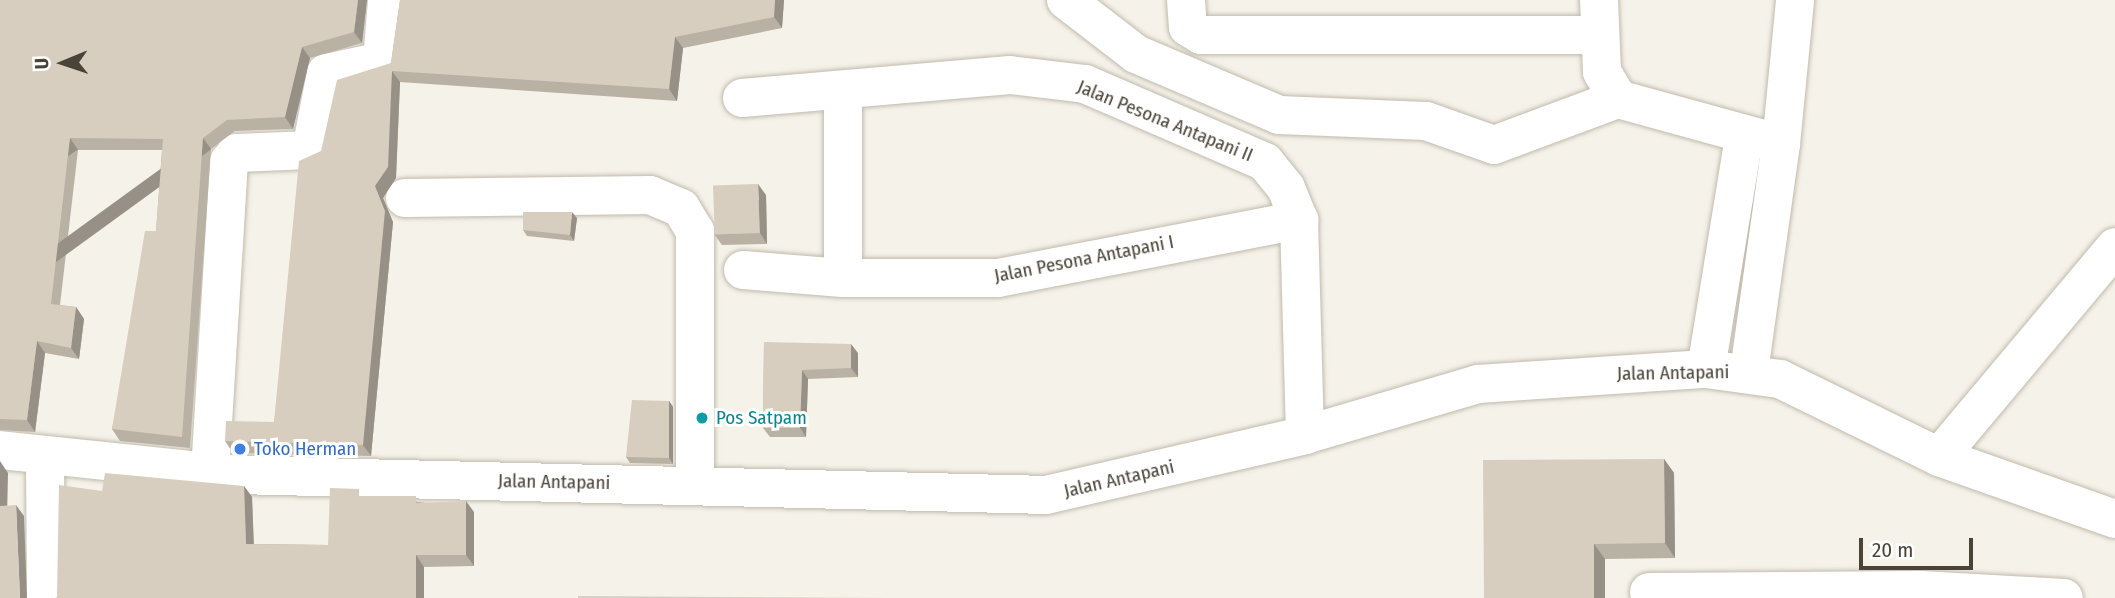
<!DOCTYPE html>
<html>
<head>
<meta charset="utf-8">
<style>
	body { margin:0 }
	#map { position:relative; width:2115px; height:598px; overflow:hidden; background:#f5f2ea; font-family:"Fira Sans Condensed",sans-serif }
	div>[style] { position:absolute }
	.roads { filter:drop-shadow(0 0 2px #c1baac) drop-shadow(0 0 2px #c1baac) }
	.minor>* { height:38px; margin:-19px; padding:0 19px; transform-origin:19px; border-radius:19px; background:#fff }
	.wall>* { inset:0; background:#b9b1a4 }
	.shaded-wall>* { inset:0; background:#969086; transform-origin:0 0 }
	.building>* { inset:0; background:#d7cebf; transform-origin:0 0 }
	.dots>* { width:19px; height:19px; translate:-50% -50%; box-sizing:border-box; border:4px solid #fff; border-radius:50% }
	span { translate:-50% -50%; white-space:nowrap; text-align:center; line-height:1.15; -webkit-text-stroke:6px #fff; paint-order:stroke }
	.street-label { font-size:19px; color:#4a4337 }
	.culture-label { font-size:19px; color:#0d838f }
	.left { translate:0 -50%; text-align:left }
	.shop-label { font-size:19px; color:#366cbe }
	.north { position:absolute; left:28px; top:28px; width:70px; height:70px; -webkit-text-stroke:5px #fff; paint-order:stroke; rotate:268deg; font-size:19px; font-weight:700; line-height:28px; text-align:center; color:#4a4337 }
	.north::after { content:''; display:block; margin:auto; width:24px; height:32px; background:#4a4337; clip-path:polygon(50% 0,100% 100%,50% 72%,0 100%) }
	.scale { position:absolute; left:1859px; top:538px; width:114px; height:32px; box-sizing:border-box; border:4px solid #4a4337; border-top:0; padding-left:9px; font-size:21px; line-height:24px; white-space:nowrap; color:#4a4337; -webkit-text-stroke:5px #fff; paint-order:stroke }
</style>
</head>
<body>
<div id="map">
	<div class="roads">
		<div class="minor">
			<i style="left:1066px;top:0;width:88px;rotate:37.6deg"></i>
			<i style="left:1136px;top:54px;width:155px;rotate:23.1deg"></i>
			<i style="left:1279px;top:115px;width:147px;rotate:2.3deg"></i>
			<i style="left:1426px;top:121px;width:72px;rotate:19.4deg"></i>
			<i style="left:1494px;top:145px;width:132px;rotate:-20.4deg"></i>
			<i style="left:1186px;top:0;width:27px;rotate:86deg"></i>
			<i style="left:1188px;top:27px;width:15px;rotate:32deg"></i>
			<i style="left:1201px;top:35px;width:398px"></i>
			<i style="left:1599px;top:0;width:72px;rotate:87.6deg"></i>
			<i style="left:1602px;top:72px;width:31px;rotate:59deg"></i>
			<i style="left:1618px;top:99px;width:169px;rotate:15.4deg"></i>
			<i style="left:1781px;top:144px;width:231px;rotate:98deg"></i>
			<i style="left:843px;top:92px;width:186px;rotate:90deg"></i>
			<i style="left:742px;top:98px;width:269px;rotate:-4.9deg"></i>
			<i style="left:1010px;top:75px;width:76px;rotate:6.8deg"></i>
			<i style="left:1085px;top:84px;width:196px;rotate:23.4deg"></i>
			<i style="left:1265px;top:162px;width:33px;rotate:51deg"></i>
			<i style="left:1286px;top:188px;width:35px;rotate:68deg"></i>
			<i style="left:1299px;top:220px;width:215px;rotate:88.4deg"></i>
			<i style="left:1781px;top:144px;width:145px;rotate:-84.4deg"></i>
			<i style="left:405px;top:198px;width:245px;rotate:-0.7deg"></i>
			<i style="left:650px;top:195px;width:34px;rotate:23deg"></i>
			<i style="left:681px;top:208px;width:27px;rotate:59deg"></i>
			<i style="left:695px;top:231px;width:254px;rotate:90deg"></i>
			<i style="left:743px;top:270px;width:100px;rotate:4.6deg"></i>
			<i style="left:843px;top:278px;width:155px"></i>
			<i style="left:998px;top:278px;width:307px;rotate:-10.9deg"></i>
			<i style="left:1706px;top:369px;width:234px;rotate:-80.7deg"></i>
			<i style="left:0;top:450px;width:237px;rotate:6deg"></i>
			<i style="left:236px;top:475px;width:810px;rotate:1.41deg"></i>
			<i style="left:1046px;top:495px;width:266px;rotate:-13deg"></i>
			<i style="left:1305px;top:435px;width:180px;rotate:-16.4deg"></i>
			<i style="left:1478px;top:384px;width:228px;rotate:-3.8deg"></i>
			<i style="left:1706px;top:369px;width:75px;rotate:7.7deg"></i>
			<i style="left:1780px;top:379px;width:177px;rotate:26.1deg"></i>
			<i style="left:1939px;top:457px;width:187px;rotate:19.4deg"></i>
			<i style="left:45px;top:457px;width:141px;rotate:89.6deg"></i>
			<i style="left:1939px;top:457px;width:274px;rotate:-50deg"></i>
			<i style="left:210px;top:472px;width:311px;rotate:-86.5deg"></i>
			<i style="left:229px;top:162px;width:11px;rotate:-52deg"></i>
			<i style="left:236px;top:153px;width:75px;rotate:-2.3deg"></i>
			<i style="left:311px;top:150px;width:78px;rotate:-79deg"></i>
			<i style="left:326px;top:73px;width:57px;rotate:-12.1deg"></i>
			<i style="left:382px;top:61px;width:61px;rotate:-85.3deg"></i>
			<i style="left:1921px;top:590px;width:143px;rotate:3.2deg"></i>
			<i style="left:1649px;top:592px;width:272px;rotate:-0.4deg"></i>
			<i style="left:1921px;top:590px;width:8px;rotate:83deg"></i>
		</div>
	</div>
	<div class="wall">
		<i style="clip-path:polygon(0 0,367px 0,362px 43px,310px 58px,293px 129px,235px 131px,211px 149px,190px 448px,120px 441px,112px 429px,156px 231px,162px 150px,78px 150px,60px 305px,76px 307px,84px 319px,79px 359px,45px 353px,35px 432px,0 430px)"></i>
		<i style="clip-path:polygon(400px 0,784px 0,782px 28px,683px 48px,677px 101px,400px 82px,396px 178px,383px 198px,393px 222px,371px 456px,233px 453px,225px 441px,274px 422px,321px 151px,391px 63px)"></i>
		<i style="clip-path:polygon(766px 195px,767px 244px,722px 245px,714px 234px)"></i>
		<i style="clip-path:polygon(577px 218px,574px 241px,527px 236px,523px 230px)"></i>
		<i style="clip-path:polygon(764px 342px,858px 353px,858px 377px,808px 379px,806px 437px,770px 437px,763px 428px)"></i>
		<i style="clip-path:polygon(669px 401px,673px 407px,673px 464px,630px 463px,626px 457px)"></i>
		<i style="clip-path:polygon(1664px 459px,1674px 473px,1675px 558px,1605px 559px,1484px 598px)"></i>
		<i style="clip-path:polygon(244px 486px,252px 497px,254px 544px,328px 545px,364px 496px,420px 502px,474px 512px,474px 566px,424px 567px,57px 597px,102px 491px)"></i>
	</div>
	<div class="shaded-wall">
		<i style="clip-path:polygon(358px 0,367px 0,362px 43px,354px 32px)"></i>
		<i style="clip-path:polygon(775px 0,784px 0,782px 28px,774px 17px)"></i>
		<i style="clip-path:polygon(675px 37px,683px 48px,677px 101px,669px 89px)"></i>
		<i style="clip-path:polygon(302px 47px,310px 58px,293px 129px,285px 117px)"></i>
		<i style="clip-path:polygon(392px 71px,400px 82px,396px 178px,383px 198px,393px 222px,371px 456px,363px 445px,375px 186px)"></i>
		<i style="left:70px;top:138px;width:14px;height:167px;rotate:56deg"></i>
		<i style="left:203px;top:138px;width:14px;height:300px;rotate:54deg"></i>
		<i style="clip-path:polygon(758px 184px,766px 195px,767px 244px,760px 233px)"></i>
		<i style="clip-path:polygon(572px 212px,577px 218px,574px 241px,570px 235px)"></i>
		<i style="clip-path:polygon(76px 307px,84px 319px,79px 359px,71px 348px)"></i>
		<i style="clip-path:polygon(37px 341px,45px 353px,35px 432px,27px 420px)"></i>
		<i style="clip-path:polygon(851px 344px,858px 353px,858px 377px,851px 368px)"></i>
		<i style="clip-path:polygon(802px 370px,808px 379px,806px 437px,800px 428px)"></i>
		<i style="clip-path:polygon(669px 401px,673px 407px,673px 464px,669px 458px)"></i>
		<i style="clip-path:polygon(1664px 459px,1674px 473px,1675px 558px,1665px 543px)"></i>
		<i style="clip-path:polygon(0 461px,8px 473px,7px 518px,0 508px)"></i>
		<i style="clip-path:polygon(244px 486px,252px 497px,254px 555px,246px 544px)"></i>
		<i style="clip-path:polygon(466px 501px,474px 512px,474px 566px,466px 555px)"></i>
		<i style="clip-path:polygon(16px 505px,24px 516px,27px 598px,20px 598px)"></i>
		<i style="clip-path:polygon(1594px 544px,1605px 559px,1605px 598px,1594px 598px)"></i>
		<i style="clip-path:polygon(416px 555px,424px 567px,424px 598px,416px 598px)"></i>
	</div>
	<div class="building">
		<i style="clip-path:polygon(0 0,358px 0,354px 32px,302px 47px,285px 117px,227px 120px,203px 138px,182px 437px,112px 429px,145px 231px,156px 231px,163px 139px,70px 138px,51px 304px,76px 307px,71px 348px,37px 341px,27px 420px,0 419px)"></i>
		<i style="clip-path:polygon(400px 0,775px 0,774px 17px,675px 37px,669px 89px,392px 71px,388px 167px,375px 186px,385px 211px,363px 445px,225px 441px,226px 421px,274px 422px,299px 161px,321px 151px,337px 80px,391px 63px)"></i>
		<i style="left:758px;top:184px;width:49px;height:45px;rotate:88deg"></i>
		<i style="clip-path:polygon(523px 212px,572px 212px,570px 235px,523px 230px)"></i>
		<i style="clip-path:polygon(764px 342px,851px 344px,851px 368px,802px 370px,800px 428px,763px 428px)"></i>
		<i style="clip-path:polygon(632px 400px,669px 401px,669px 458px,626px 457px)"></i>
		<i style="clip-path:polygon(1664px 459px,1665px 543px,1594px 544px,1594px 598px,1484px 598px,1483px 460px)"></i>
		<i style="clip-path:polygon(105px 473px,244px 486px,246px 544px,328px 545px,330px 488px,359px 489px,359px 496px,416px 496px,416px 503px,466px 501px,466px 555px,416px 555px,416px 598px,55px 598px,57px 597px,59px 485px,102px 491px)"></i>
		<i style="clip-path:polygon(16px 505px,20px 598px,0 598px,0 506px)"></i>
		<i style="clip-path:polygon(578px 596px,891px 598px,578px 598px)"></i>
	</div>
	<div class="dots">
		<i style="left:702px;top:418px;background:#0f9aa8"></i>
		<i style="left:240px;top:449px;background:#3f7fe0"></i>
	</div>
	<div class="street-label">
		<span style="left:1165px;top:121px;rotate:22deg">Jalan Pesona Antapani II</span>
		<span style="left:1084px;top:259px;rotate:-11deg">Jalan Pesona Antapani I</span>
		<span style="left:1673px;top:373px;rotate:-1deg">Jalan Antapani</span>
		<span style="left:1119px;top:479px;rotate:-13deg">Jalan Antapani</span>
		<span style="left:554px;top:482px;rotate:1deg">Jalan Antapani</span>
	</div>
	<div class="culture-label">
		<span class="left" style="left:716px;top:418px">Pos Satpam</span>
	</div>
	<div class="shop-label">
		<span class="left" style="left:254px;top:449px">Toko Herman</span>
	</div>
	<div class="north">U</div>
	<div class="scale">20 m</div>
</div>
</body>
</html>
